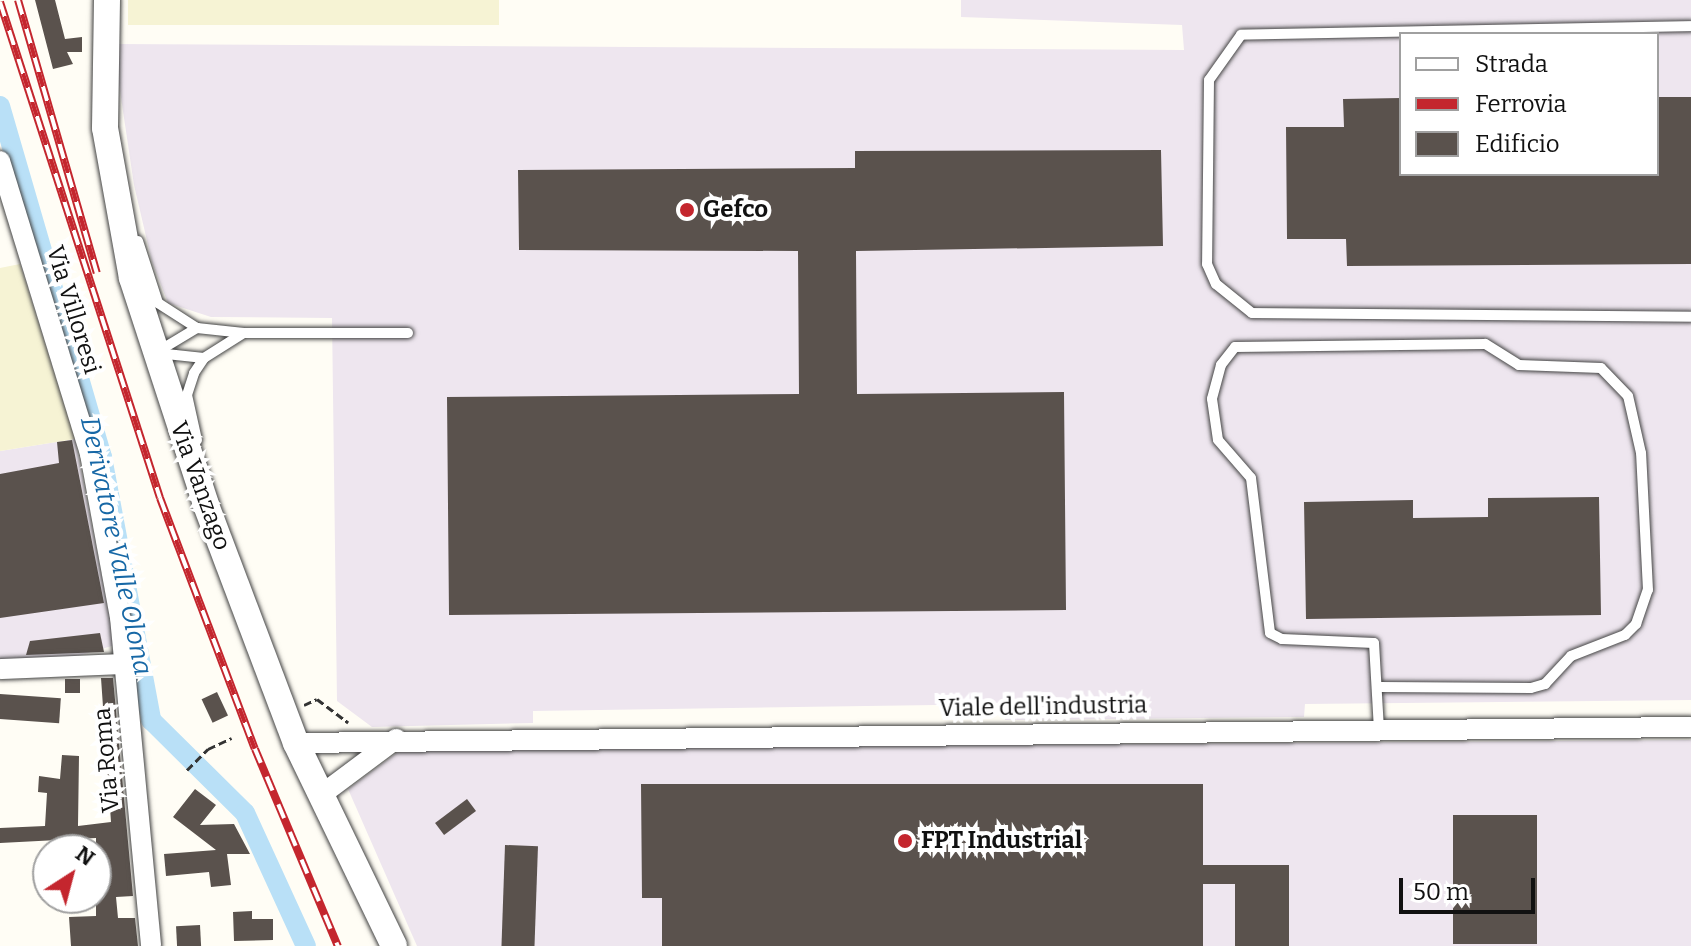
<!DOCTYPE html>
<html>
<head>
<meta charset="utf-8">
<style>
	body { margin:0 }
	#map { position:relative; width:1691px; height:946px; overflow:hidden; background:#fffdf5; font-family:Bitter,serif }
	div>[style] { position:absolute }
	.industrial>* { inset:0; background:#eee6ef }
	.farmland>* { inset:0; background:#f6f3d4; transform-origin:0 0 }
	.canal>* { height:20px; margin:-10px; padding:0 10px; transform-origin:10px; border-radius:10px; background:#b9e0f7 }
	.building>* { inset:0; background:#5a524d; transform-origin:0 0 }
	.path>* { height:3px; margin-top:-1.5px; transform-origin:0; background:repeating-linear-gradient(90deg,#333 0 8px,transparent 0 12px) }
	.roads { filter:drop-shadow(0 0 2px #444) drop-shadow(0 0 2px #444) }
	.service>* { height:10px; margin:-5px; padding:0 5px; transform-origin:5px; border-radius:5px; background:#fff }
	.minor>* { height:20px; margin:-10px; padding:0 10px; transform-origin:10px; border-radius:10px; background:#fff }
	.tertiary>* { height:26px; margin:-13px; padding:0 13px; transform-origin:13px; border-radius:13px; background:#fff }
	.rail>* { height:8px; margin-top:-4px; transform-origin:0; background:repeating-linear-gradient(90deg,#fff 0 15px,#c4262e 0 30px); box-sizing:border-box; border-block:2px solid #c4262e }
	.dots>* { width:22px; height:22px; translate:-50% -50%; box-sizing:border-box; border:4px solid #fff; border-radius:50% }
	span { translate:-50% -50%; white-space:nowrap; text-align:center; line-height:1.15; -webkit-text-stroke:8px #fff; paint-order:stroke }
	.poi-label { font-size:24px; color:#111; font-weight:700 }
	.left { translate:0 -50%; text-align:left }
	.street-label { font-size:24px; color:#111 }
	.water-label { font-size:26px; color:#1768a6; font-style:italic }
	.legend { position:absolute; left:1399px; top:32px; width:260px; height:144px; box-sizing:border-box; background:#fff; border:2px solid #a0a0a0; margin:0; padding:10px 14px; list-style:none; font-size:24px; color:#111 }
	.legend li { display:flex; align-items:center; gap:16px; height:40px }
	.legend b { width:40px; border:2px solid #a0a0a0 }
	.north { position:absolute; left:32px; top:834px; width:80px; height:80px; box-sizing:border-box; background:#fff; border:2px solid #a0a0a0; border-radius:50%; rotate:36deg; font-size:22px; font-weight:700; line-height:32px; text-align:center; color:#111 }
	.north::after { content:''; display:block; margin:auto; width:28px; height:36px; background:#c4262e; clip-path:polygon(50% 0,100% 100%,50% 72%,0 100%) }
	.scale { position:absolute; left:1399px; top:878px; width:136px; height:36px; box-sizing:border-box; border:4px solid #111; border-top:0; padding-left:10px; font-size:24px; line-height:28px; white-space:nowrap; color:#111; -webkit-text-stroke:6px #fff; paint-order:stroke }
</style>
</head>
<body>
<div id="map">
	<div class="industrial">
		<i style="clip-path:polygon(evenodd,961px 0,1691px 0,1691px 700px,1305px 704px,1304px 717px,1005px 720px,1005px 704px,533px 711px,533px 723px,372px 727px,337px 701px,332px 318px,211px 317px,168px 303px,152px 262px,134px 185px,113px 44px,1184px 50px,1182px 25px,961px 17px,961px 0,1401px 34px,1657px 34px,1657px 174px,1401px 174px,1401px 34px)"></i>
		<i style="clip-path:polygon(75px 439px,115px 645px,58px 662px,0 659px,0 451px)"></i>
		<i style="clip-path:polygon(1691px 740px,1691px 946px,417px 946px,348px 789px,402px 749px)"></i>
	</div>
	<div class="farmland">
		<i style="left:128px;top:0;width:371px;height:25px"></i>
		<i style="clip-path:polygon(20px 264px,75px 439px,0 451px,0 268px)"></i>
	</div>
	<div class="canal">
		<i style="left:0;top:106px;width:366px;rotate:73.8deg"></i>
		<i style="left:102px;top:457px;width:268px;rotate:79.4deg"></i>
		<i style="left:151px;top:720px;width:132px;rotate:44.7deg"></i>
		<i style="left:245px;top:813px;width:146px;rotate:65.4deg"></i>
	</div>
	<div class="building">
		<i style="clip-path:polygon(35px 0,55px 0,65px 39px,82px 37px,82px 52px,67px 52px,73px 64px,53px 69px)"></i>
		<i style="clip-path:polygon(1657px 97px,1691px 97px,1691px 264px,1347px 266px,1346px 239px,1287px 239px,1286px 127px,1344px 127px,1343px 99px,1401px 98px,1401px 174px,1657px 174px)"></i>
		<i style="clip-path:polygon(1161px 150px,1163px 246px,856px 251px,857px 394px,1064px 392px,1066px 610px,449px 615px,447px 397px,799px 394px,798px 251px,519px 250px,518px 170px,855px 168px,855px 151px)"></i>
		<i style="clip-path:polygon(72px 440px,104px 603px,0 618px,0 474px,59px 463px,57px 442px)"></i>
		<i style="clip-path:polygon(1599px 497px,1601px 615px,1306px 619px,1304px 502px,1413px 500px,1413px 518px,1488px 517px,1488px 498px)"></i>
		<i style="clip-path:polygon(100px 633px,104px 652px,26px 655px,30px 641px)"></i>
		<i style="clip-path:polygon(101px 678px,113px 678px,133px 896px,116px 897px,118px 918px,135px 918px,138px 946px,71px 946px,69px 917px,96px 916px,96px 838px,0 843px,0 828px,45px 826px,47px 793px,38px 792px,39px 776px,60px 779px,62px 755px,79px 756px,78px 826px,111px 822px)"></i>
		<i style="left:65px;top:679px;width:15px;height:14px"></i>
		<i style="left:217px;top:692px;width:26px;height:17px;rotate:65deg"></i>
		<i style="left:0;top:694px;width:61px;height:25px;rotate:4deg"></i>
		<i style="clip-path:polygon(641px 784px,1203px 784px,1203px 865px,1289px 865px,1289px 946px,1235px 946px,1235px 884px,1203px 884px,1203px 946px,662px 946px,662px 898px,642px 898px)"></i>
		<i style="clip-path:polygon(195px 789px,216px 805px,200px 825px,234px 824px,250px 854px,227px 854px,231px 885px,211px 887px,209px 872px,166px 876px,164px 854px,216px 850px,173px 817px)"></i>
		<i style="left:467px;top:799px;width:15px;height:40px;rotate:53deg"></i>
		<i style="left:1453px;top:815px;width:84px;height:129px"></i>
		<i style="left:505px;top:845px;width:33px;height:101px;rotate:2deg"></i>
		<i style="clip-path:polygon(252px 911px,252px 919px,273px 919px,273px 940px,234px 941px,233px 912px)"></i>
		<i style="left:200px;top:925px;width:21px;height:24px;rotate:87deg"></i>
	</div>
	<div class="path">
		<i style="left:304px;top:705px;width:14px;rotate:-25deg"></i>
		<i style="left:317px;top:699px;width:39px;rotate:37deg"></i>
		<i style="left:187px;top:770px;width:30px;rotate:-45deg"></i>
		<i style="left:208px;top:749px;width:26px;rotate:-25deg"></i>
	</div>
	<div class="roads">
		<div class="service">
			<i style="left:1691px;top:26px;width:450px;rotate:178.9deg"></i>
			<i style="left:1241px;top:35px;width:55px;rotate:125.4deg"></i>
			<i style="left:1209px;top:80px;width:184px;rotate:90.6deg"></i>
			<i style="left:1207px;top:264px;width:22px;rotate:66deg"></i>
			<i style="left:1216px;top:284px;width:46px;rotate:38.9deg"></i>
			<i style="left:1252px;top:313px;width:439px;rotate:0.5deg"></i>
			<i style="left:138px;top:241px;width:65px;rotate:72.1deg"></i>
			<i style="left:158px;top:303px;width:46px;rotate:32.7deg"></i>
			<i style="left:197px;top:328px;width:47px;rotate:6.1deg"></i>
			<i style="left:244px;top:333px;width:164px"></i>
			<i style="left:157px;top:352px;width:47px;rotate:-31deg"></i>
			<i style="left:157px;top:353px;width:47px;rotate:6.1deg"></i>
			<i style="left:197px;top:440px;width:46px;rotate:-102.5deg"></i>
			<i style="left:187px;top:395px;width:23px;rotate:-72deg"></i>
			<i style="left:194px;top:373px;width:18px;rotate:-56deg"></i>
			<i style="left:204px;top:358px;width:45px;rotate:-32.3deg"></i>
			<i style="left:1379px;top:687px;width:152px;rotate:0.4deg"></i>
			<i style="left:1531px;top:688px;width:15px;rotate:-16deg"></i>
			<i style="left:1545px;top:684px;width:38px;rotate:-47deg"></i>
			<i style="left:1571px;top:656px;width:58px;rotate:-21.3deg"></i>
			<i style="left:1625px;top:635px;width:16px;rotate:-45deg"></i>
			<i style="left:1636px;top:624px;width:36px;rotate:-71deg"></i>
			<i style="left:1648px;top:590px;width:137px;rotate:-92.9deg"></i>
			<i style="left:1641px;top:453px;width:58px;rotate:-102.8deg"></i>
			<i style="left:1628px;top:396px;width:39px;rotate:-134deg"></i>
			<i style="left:1601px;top:368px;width:82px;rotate:-177.9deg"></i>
			<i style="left:1519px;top:365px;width:40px;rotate:-148deg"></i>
			<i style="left:1485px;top:344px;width:250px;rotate:179.3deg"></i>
			<i style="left:1235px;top:347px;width:23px;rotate:128deg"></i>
			<i style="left:1221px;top:365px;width:35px;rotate:105deg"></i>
			<i style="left:1212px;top:399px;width:41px;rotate:81.7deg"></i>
			<i style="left:1218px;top:440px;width:50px;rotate:49deg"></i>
			<i style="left:1251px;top:478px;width:156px;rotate:83deg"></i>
			<i style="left:1270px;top:633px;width:13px;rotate:27deg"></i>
			<i style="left:1282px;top:639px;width:92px;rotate:2.5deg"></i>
			<i style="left:1374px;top:643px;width:87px;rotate:86.7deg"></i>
		</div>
		<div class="minor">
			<i style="left:0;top:161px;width:307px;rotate:72.9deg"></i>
			<i style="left:90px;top:454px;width:166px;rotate:79.6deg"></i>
			<i style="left:120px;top:617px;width:330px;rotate:84.6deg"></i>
			<i style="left:0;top:669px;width:125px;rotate:-2.3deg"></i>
			<i style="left:296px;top:743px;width:1395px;rotate:-0.66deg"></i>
			<i style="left:321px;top:795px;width:94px;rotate:-36.7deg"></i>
		</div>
		<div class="tertiary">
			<i style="left:107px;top:0;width:128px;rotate:90.9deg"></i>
			<i style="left:105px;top:128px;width:152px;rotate:79.8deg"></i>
			<i style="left:132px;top:278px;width:239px;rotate:71.9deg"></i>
			<i style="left:206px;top:505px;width:254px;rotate:69.3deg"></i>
			<i style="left:296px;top:743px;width:225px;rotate:64.2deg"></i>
		</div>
	</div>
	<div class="rail">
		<i style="left:18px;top:0;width:284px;rotate:73.9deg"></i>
		<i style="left:0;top:2px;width:521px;rotate:72.12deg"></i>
		<i style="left:160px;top:498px;width:268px;rotate:69.3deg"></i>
		<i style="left:255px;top:749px;width:214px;rotate:67.2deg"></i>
	</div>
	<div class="dots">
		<i style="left:687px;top:210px;background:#c4262e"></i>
		<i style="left:905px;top:841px;background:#c4262e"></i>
	</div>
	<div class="poi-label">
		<span class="left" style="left:703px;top:210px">Gefco</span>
		<span class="left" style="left:921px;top:841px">FPT Industrial</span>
	</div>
	<div class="street-label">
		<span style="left:73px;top:310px;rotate:73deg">Via Villoresi</span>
		<span style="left:200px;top:486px;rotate:70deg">Via Vanzago</span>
		<span style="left:1043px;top:707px;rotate:-1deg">Viale dell'industria</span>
		<span style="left:107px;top:760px;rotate:-95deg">Via Roma</span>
	</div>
	<div class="water-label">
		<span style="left:116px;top:546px;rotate:78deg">Derivatore Valle Olona</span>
	</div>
	<ul class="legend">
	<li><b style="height:10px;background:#fff"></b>Strada</li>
	<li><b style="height:10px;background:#c4262e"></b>Ferrovia</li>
	<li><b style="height:22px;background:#5a524d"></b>Edificio</li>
	</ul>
	<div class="north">N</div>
	<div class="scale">50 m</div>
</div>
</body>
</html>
